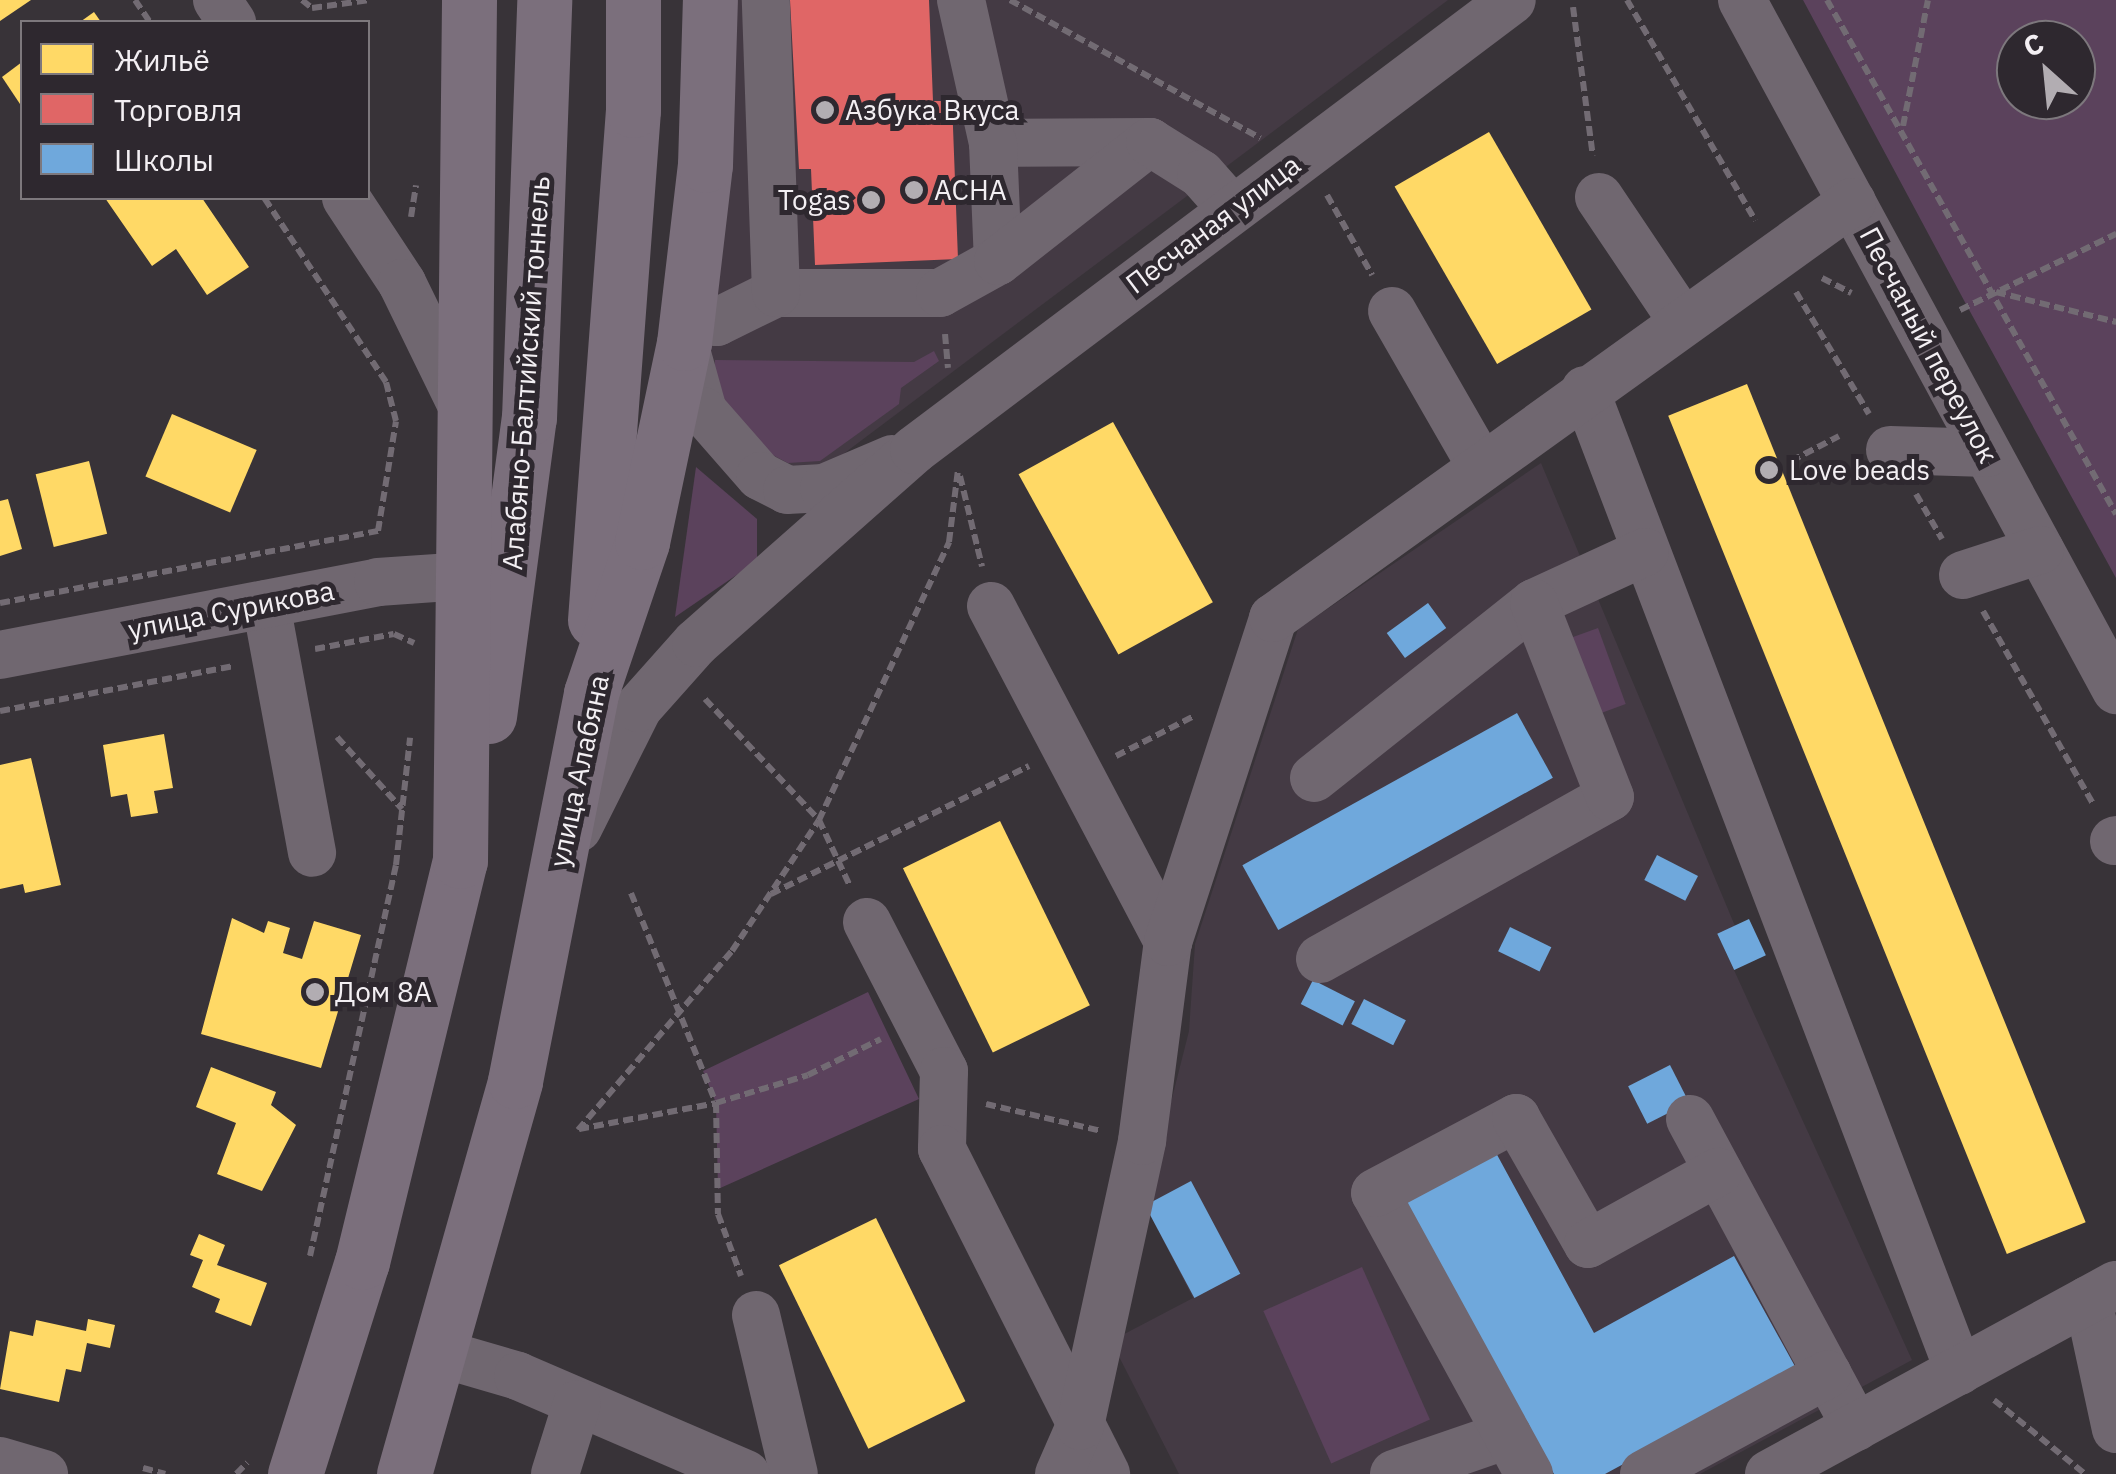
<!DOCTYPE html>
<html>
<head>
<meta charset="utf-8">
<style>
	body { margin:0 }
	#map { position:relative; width:2116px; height:1474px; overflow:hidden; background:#383338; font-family:"IBM Plex Sans",sans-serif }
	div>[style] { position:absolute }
	.built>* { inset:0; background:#443a44 }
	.green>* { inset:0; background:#5b425c; transform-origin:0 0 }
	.homes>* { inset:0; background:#ffd966; transform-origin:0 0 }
	.shops>* { inset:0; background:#e06666 }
	.schools>* { inset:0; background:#6fa8dc; transform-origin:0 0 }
	.path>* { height:6px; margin-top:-3px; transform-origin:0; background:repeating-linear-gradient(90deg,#726b73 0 10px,transparent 0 15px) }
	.minor>* { height:48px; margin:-24px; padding:0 24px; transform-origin:24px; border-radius:24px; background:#706770 }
	.major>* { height:55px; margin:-27.5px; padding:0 27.5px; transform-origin:27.5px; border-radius:27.5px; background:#7b6f7c }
	.dots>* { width:28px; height:28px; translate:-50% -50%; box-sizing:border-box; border:5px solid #2e282f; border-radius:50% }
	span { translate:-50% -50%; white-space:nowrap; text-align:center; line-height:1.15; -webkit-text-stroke:10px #2e282f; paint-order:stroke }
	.poi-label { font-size:28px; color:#f3eff3 }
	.left { translate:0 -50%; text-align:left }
	.right { translate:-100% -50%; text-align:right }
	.street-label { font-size:28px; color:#f3eff3 }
	.legend { position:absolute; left:20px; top:20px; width:350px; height:180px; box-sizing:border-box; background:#2e282f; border:2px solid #7d787d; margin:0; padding:12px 18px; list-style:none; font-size:30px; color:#f3eff3 }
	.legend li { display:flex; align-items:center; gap:20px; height:50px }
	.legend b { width:50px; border:2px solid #7d787d }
	.north { position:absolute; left:1996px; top:20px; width:100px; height:100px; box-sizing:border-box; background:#2e282f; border:2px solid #7d787d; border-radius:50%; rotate:333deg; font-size:28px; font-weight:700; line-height:40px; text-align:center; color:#f3eff3 }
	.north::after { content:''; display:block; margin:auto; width:35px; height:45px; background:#b2adb2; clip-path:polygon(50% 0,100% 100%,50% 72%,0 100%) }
</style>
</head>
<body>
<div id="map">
	<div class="built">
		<i style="clip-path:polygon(730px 0,1448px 0,830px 464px,781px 469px,708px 356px)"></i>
		<i style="clip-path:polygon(1541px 463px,1735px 926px,1718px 935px,1912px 1360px,1700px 1474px,1179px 1474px,1111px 1341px,1193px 1298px,1145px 1205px,1189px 1031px,1195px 944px,1298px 629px)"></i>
	</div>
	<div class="green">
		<i style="clip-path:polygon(evenodd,1803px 0,2116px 0,2116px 578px,1967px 306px,1803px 0,2076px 40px,2076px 100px,2016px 100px,2016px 40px,2076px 40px)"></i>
		<i style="clip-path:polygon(934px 351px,939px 361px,901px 388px,899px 404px,820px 461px,788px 463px,757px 447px,720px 397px,714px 374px,715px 360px,914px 362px)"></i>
		<i style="clip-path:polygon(696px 467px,757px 519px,757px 561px,675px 617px)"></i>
		<i style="left:1598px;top:628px;width:81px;height:39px;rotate:70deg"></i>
		<i style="clip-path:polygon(868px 992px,919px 1099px,718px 1189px,716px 1103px,703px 1071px)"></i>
		<i style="left:1362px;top:1267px;width:167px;height:108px;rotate:66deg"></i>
	</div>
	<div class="homes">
		<i style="clip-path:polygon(0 0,31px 0,0 21px)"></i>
		<i style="clip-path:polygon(94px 12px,101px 22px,80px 22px)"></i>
		<i style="clip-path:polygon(22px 62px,22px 107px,2px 77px)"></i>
		<i style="left:1489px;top:132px;width:205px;height:109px;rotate:60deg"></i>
		<i style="clip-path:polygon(105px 198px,202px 198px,249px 267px,207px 295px,176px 249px,152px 266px)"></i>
		<i style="left:1747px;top:384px;width:904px;height:85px;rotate:68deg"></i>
		<i style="left:172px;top:414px;width:92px;height:68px;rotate:23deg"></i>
		<i style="left:1113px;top:422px;width:206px;height:108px;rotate:61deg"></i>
		<i style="left:89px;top:461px;width:75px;height:55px;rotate:76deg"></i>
		<i style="clip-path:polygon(8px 499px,22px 549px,0 556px,0 501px)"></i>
		<i style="clip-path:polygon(164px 734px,173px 788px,154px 791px,158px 813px,131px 817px,127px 794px,111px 797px,103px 745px)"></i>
		<i style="clip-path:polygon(31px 758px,61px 885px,25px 893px,23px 884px,0 889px,0 765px)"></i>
		<i style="left:1000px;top:821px;width:205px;height:108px;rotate:64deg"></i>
		<i style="clip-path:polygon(232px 918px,264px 933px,268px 921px,290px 928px,283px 953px,302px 959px,314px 921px,361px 935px,321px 1068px,201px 1034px)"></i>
		<i style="clip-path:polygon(211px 1067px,276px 1092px,271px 1105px,296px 1125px,262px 1191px,217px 1174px,236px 1123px,196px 1107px)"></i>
		<i style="left:876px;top:1218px;width:204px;height:108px;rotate:64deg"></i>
		<i style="clip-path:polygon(199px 1234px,225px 1245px,217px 1265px,267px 1283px,251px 1326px,215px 1312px,220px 1299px,192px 1287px,203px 1260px,190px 1255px)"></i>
		<i style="clip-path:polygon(88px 1319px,115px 1325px,110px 1348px,87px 1343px,81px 1372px,66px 1369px,59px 1402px,0 1389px,10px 1331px,33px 1336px,36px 1320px,86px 1331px)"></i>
	</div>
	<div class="shops">
		<i style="clip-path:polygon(790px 0,929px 0,933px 101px,952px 101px,958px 259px,815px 265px,811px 169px,799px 169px)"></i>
	</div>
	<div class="schools">
		<i style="left:1428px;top:603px;width:31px;height:51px;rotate:54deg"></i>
		<i style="left:1517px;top:713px;width:74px;height:314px;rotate:61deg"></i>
		<i style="left:1657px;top:855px;width:46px;height:28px;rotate:27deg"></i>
		<i style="left:1749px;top:919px;width:40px;height:35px;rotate:65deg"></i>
		<i style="left:1510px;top:927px;width:46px;height:27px;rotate:26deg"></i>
		<i style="left:1313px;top:980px;width:47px;height:27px;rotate:27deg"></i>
		<i style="left:1364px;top:999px;width:47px;height:28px;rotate:27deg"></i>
		<i style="left:1670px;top:1065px;width:42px;height:47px;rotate:63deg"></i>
		<i style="clip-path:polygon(1495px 1151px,1594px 1333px,1734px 1256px,1797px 1370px,1605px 1474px,1554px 1474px,1405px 1199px)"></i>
		<i style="left:1191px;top:1181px;width:105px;height:52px;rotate:62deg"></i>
	</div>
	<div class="path">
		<i style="left:135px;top:0;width:27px;rotate:56deg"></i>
		<i style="left:302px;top:0;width:13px;rotate:39deg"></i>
		<i style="left:312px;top:8px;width:58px;rotate:-8deg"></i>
		<i style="left:1010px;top:0;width:286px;rotate:28.9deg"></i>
		<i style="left:1627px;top:0;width:255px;rotate:59.8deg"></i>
		<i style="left:1827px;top:0;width:590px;rotate:60.65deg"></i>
		<i style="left:1573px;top:7px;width:150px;rotate:82.4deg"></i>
		<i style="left:1903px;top:126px;width:128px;rotate:-78.8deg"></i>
		<i style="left:1327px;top:195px;width:92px;rotate:60.6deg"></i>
		<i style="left:411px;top:217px;width:32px;rotate:-81deg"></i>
		<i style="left:1822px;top:278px;width:33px;rotate:27deg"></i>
		<i style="left:1796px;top:292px;width:142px;rotate:59.1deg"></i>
		<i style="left:1996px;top:292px;width:124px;rotate:14deg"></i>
		<i style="left:1960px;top:310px;width:174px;rotate:-26deg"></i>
		<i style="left:945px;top:334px;width:34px;rotate:85deg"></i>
		<i style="left:1791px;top:461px;width:54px;rotate:-27.5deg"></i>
		<i style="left:960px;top:476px;width:93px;rotate:76.3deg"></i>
		<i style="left:1916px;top:494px;width:52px;rotate:60deg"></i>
		<i style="left:0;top:603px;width:385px;rotate:-10.8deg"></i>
		<i style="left:378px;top:531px;width:111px;rotate:-80.7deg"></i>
		<i style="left:396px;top:421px;width:40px;rotate:-104.4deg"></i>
		<i style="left:386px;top:382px;width:221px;rotate:-123.5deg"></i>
		<i style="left:1983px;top:611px;width:222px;rotate:60.3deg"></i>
		<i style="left:315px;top:649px;width:80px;rotate:-10.8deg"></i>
		<i style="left:394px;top:634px;width:22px;rotate:24deg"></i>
		<i style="left:705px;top:699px;width:166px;rotate:46.7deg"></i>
		<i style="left:819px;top:820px;width:71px;rotate:64.9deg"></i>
		<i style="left:0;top:711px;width:238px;rotate:-10.9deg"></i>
		<i style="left:337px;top:737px;width:97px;rotate:47.9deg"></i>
		<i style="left:1116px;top:756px;width:88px;rotate:-27.1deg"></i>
		<i style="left:631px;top:893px;width:227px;rotate:68deg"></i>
		<i style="left:716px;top:1103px;width:111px;rotate:89deg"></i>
		<i style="left:718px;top:1214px;width:66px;rotate:69.6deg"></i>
		<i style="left:771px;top:894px;width:288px;rotate:-26.4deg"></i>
		<i style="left:986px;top:1104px;width:118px;rotate:13.2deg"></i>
		<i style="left:579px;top:1129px;width:139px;rotate:-10.7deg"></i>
		<i style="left:716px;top:1103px;width:96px;rotate:-16.9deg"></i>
		<i style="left:808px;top:1075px;width:81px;rotate:-26.3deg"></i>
		<i style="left:578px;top:1130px;width:236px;rotate:-49.3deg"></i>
		<i style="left:732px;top:951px;width:157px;rotate:-56.4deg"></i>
		<i style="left:819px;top:820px;width:307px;rotate:-64.9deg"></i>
		<i style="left:949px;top:542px;width:73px;rotate:-82.9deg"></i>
		<i style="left:310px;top:1256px;width:400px;rotate:-77.6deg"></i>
		<i style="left:396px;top:865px;width:128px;rotate:-83.7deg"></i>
		<i style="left:1994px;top:1400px;width:117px;rotate:39.1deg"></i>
		<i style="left:143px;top:1468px;width:23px;rotate:15deg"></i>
		<i style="left:236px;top:1474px;width:16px;rotate:-45deg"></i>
	</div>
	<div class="minor">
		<i style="left:217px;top:0;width:27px;rotate:56deg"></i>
		<i style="left:961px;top:0;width:147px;rotate:77.4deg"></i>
		<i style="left:993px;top:143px;width:157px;rotate:-0.4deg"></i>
		<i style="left:1742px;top:0;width:785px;rotate:61.54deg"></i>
		<i style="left:993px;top:143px;width:118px;rotate:87.6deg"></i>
		<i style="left:1599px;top:197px;width:147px;rotate:56.1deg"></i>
		<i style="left:346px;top:198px;width:102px;rotate:56.6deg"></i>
		<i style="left:402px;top:283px;width:135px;rotate:64deg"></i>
		<i style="left:776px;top:293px;width:164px"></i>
		<i style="left:940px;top:293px;width:66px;rotate:-28.9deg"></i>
		<i style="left:998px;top:261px;width:193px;rotate:-38.1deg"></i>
		<i style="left:1150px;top:142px;width:60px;rotate:32.1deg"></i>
		<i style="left:1201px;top:174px;width:47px;rotate:48.5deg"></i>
		<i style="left:1392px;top:311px;width:179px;rotate:60.1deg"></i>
		<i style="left:688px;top:319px;width:29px;rotate:6deg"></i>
		<i style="left:717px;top:322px;width:66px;rotate:-26.2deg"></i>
		<i style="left:776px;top:293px;width:293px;rotate:-92deg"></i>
		<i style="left:684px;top:343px;width:71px;rotate:74.4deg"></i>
		<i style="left:703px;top:411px;width:86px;rotate:48.8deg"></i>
		<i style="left:760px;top:476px;width:30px;rotate:27deg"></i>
		<i style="left:787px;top:490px;width:37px;rotate:-3deg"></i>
		<i style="left:824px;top:488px;width:74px;rotate:-23.1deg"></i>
		<i style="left:1585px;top:390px;width:1050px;rotate:69.13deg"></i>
		<i style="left:1890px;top:450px;width:97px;rotate:1.8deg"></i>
		<i style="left:1963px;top:575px;width:81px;rotate:-18deg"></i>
		<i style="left:266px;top:604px;width:253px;rotate:79.5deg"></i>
		<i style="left:991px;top:606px;width:380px;rotate:62.2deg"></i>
		<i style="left:0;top:655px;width:385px;rotate:-10.9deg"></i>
		<i style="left:378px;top:582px;width:85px;rotate:-4deg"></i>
		<i style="left:1314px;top:778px;width:281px;rotate:-38.5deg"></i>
		<i style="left:1534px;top:603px;width:122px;rotate:-24.7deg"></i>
		<i style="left:578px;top:828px;width:134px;rotate:-63.4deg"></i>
		<i style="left:638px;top:708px;width:87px;rotate:-48.3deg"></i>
		<i style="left:696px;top:643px;width:291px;rotate:-41.5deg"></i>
		<i style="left:914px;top:450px;width:748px;rotate:-36.96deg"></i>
		<i style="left:2114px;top:841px;width:2px;rotate:-27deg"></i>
		<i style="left:867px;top:922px;width:168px;rotate:62.7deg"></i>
		<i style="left:944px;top:1071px;width:78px;rotate:91.5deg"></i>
		<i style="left:942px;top:1149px;width:364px;rotate:63.2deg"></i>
		<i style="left:1320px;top:959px;width:332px;rotate:-29.2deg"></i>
		<i style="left:1610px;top:797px;width:208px;rotate:-111.4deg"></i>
		<i style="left:1690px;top:1119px;width:350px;rotate:61.7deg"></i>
		<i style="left:2088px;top:1300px;width:132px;rotate:77.8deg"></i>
		<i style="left:756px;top:1315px;width:163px;rotate:76.6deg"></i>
		<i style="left:443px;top:1354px;width:78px;rotate:16.3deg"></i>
		<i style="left:518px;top:1376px;width:248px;rotate:23.3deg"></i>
		<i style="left:0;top:1461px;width:46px;rotate:16.5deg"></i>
		<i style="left:555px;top:1474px;width:73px;rotate:-72.6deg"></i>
		<i style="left:1059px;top:1474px;width:52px;rotate:-66.4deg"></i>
		<i style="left:1080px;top:1426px;width:292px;rotate:-77.7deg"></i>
		<i style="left:1142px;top:1141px;width:201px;rotate:-82.6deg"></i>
		<i style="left:1168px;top:942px;width:341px;rotate:-72deg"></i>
		<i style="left:1273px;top:618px;width:713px;rotate:-35.7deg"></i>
		<i style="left:1394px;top:1474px;width:120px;rotate:-19deg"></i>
		<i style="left:1529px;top:1474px;width:320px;rotate:-118.7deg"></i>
		<i style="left:1375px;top:1193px;width:160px;rotate:-28deg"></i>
		<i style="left:1516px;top:1118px;width:145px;rotate:60.3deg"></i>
		<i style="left:1588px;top:1244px;width:149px;rotate:-29deg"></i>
		<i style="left:1644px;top:1474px;width:209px;rotate:-28.5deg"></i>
		<i style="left:1769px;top:1474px;width:395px;rotate:-28.6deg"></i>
	</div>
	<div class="major">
		<i style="left:595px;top:620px;width:511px;rotate:-85.74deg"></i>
		<i style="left:633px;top:110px;width:110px;rotate:-90deg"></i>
		<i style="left:489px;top:716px;width:301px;rotate:-82.4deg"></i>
		<i style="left:529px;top:418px;width:418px;rotate:-87.9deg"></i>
		<i style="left:295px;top:1474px;width:222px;rotate:-72.5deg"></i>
		<i style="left:362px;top:1262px;width:413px;rotate:-76.3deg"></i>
		<i style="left:460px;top:861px;width:861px;rotate:-89.4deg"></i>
		<i style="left:404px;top:1474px;width:408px;rotate:-74.2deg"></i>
		<i style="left:515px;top:1081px;width:395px;rotate:-78.9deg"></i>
		<i style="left:591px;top:693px;width:159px;rotate:-71.3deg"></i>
		<i style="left:642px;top:542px;width:203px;rotate:-78.1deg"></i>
		<i style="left:684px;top:343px;width:179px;rotate:-83.3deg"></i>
		<i style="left:705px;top:165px;width:165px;rotate:-88.3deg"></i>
	</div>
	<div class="dots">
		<i style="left:825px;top:110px;background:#b2adb2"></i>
		<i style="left:914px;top:190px;background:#b2adb2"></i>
		<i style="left:871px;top:200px;background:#b2adb2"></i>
		<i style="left:1769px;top:470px;background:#b2adb2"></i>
		<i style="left:315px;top:992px;background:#b2adb2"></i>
	</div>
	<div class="poi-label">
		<span class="left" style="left:845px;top:110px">Азбука Вкуса</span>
		<span class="left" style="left:934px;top:190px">АСНА</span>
		<span class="right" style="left:851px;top:200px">Togas</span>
		<span class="left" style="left:1789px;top:470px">Love beads</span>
		<span class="left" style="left:335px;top:992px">Дом 8А</span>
	</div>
	<div class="street-label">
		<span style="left:1213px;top:224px;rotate:-37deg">Песчаная улица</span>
		<span style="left:1929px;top:345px;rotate:62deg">Песчаный переулок</span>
		<span style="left:526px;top:373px;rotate:-86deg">Алабяно-Балтийский тоннель</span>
		<span style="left:231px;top:610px;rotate:-11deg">улица Сурикова</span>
		<span style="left:579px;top:771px;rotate:-78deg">улица Алабяна</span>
	</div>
	<ul class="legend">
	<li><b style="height:28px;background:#ffd966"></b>Жильё</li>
	<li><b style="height:28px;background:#e06666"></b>Торговля</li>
	<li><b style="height:28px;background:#6fa8dc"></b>Школы</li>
	</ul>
	<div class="north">С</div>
</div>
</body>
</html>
